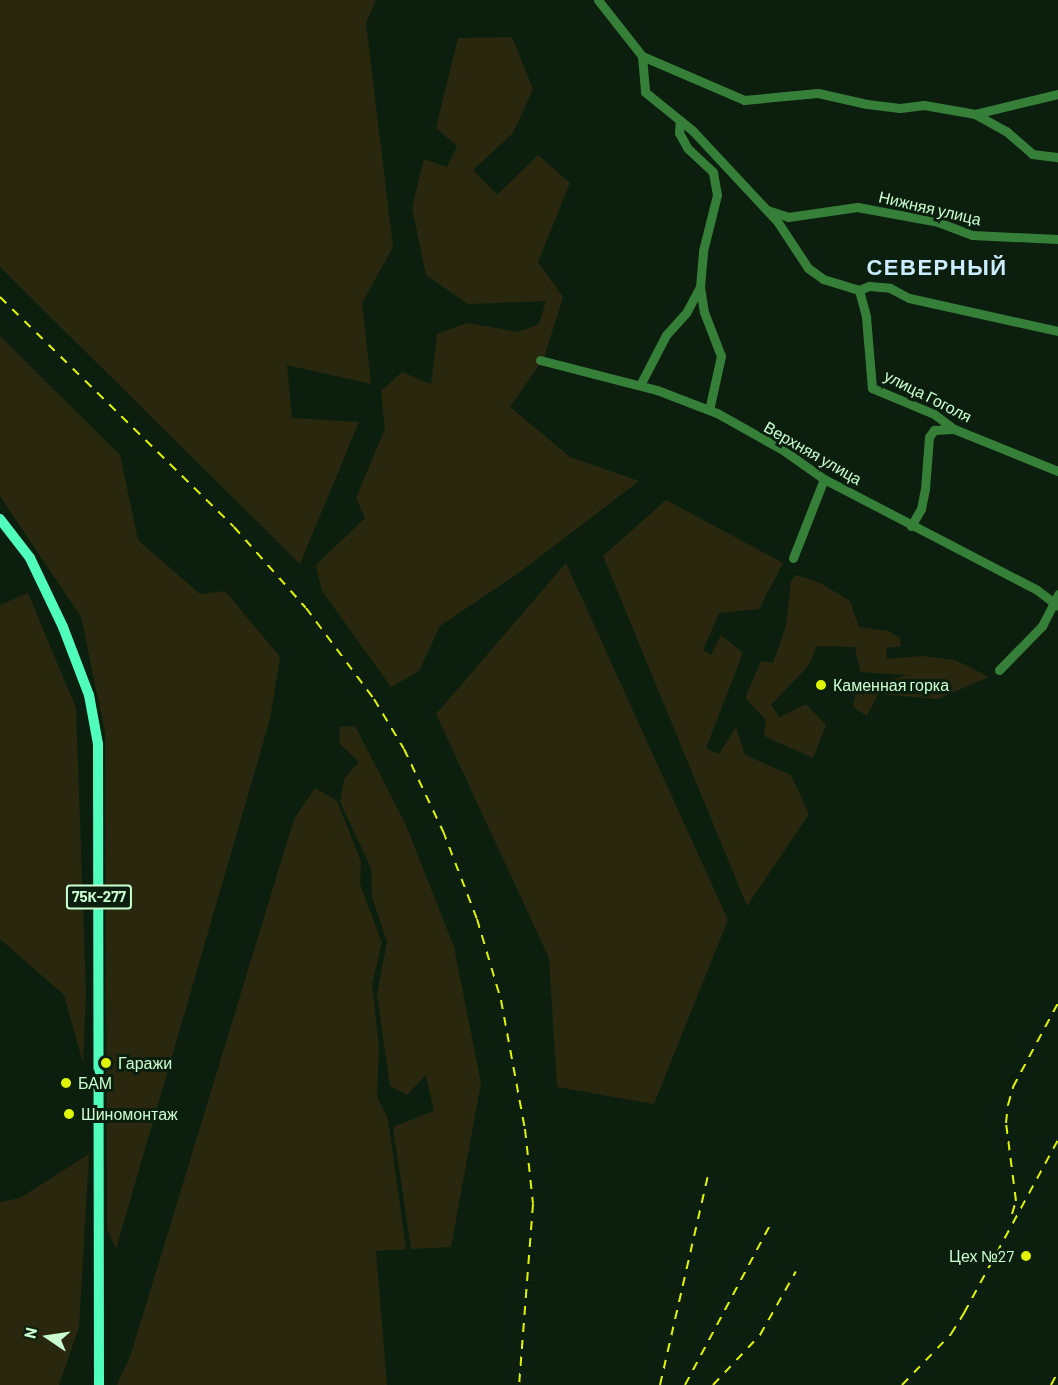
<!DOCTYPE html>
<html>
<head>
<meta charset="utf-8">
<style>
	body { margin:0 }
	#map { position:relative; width:1058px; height:1385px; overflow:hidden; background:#0c1f0f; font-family:Barlow,sans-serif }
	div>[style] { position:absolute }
	.green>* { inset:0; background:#29280f }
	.minor>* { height:9px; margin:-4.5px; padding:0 4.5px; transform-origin:4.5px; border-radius:4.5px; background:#367f38 }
	.major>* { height:10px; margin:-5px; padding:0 5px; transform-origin:5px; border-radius:5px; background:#51ffbc }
	.rail>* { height:2px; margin-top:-1px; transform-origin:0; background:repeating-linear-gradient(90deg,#dff500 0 9px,transparent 0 17px) }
	.dots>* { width:16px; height:16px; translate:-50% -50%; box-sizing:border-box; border:3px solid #0c1f0f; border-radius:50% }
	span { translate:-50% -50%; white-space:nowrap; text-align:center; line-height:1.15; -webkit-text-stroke:6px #0c1f0f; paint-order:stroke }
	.shield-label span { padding:2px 4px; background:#0c1f0f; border:2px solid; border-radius:4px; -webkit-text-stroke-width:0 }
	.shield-label { font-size:15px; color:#caffd0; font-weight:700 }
	.street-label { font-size:16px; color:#caffd0 }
	.poi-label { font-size:16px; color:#caffd0 }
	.left { translate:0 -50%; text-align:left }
	.right { translate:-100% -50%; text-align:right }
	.district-label { font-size:22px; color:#ccedff; font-weight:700; letter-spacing:1.5px }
	.north { position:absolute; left:18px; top:1307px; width:60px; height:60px; -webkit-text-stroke:4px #0c1f0f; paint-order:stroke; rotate:283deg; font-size:16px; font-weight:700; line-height:24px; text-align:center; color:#caffd0 }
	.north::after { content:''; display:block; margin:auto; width:21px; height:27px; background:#caffd0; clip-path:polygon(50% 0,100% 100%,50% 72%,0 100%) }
</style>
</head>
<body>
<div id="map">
	<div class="green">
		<i style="clip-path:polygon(0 0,376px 0,366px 23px,393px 247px,362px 303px,371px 384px,287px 365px,292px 418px,359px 422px,300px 564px,0 267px)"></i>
		<i style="clip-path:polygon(512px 37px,533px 89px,513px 133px,473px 170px,497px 195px,538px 155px,570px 183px,538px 262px,563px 297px,544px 358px,510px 407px,570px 457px,639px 481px,520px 572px,440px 626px,419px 671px,391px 687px,322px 591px,316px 565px,365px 518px,356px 498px,385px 429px,381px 391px,402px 372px,431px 384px,437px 334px,467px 323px,518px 332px,539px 324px,546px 301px,468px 304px,426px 275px,412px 208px,424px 159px,447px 167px,457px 146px,436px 128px,458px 38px)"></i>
		<i style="clip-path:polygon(0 336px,120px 455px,138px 540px,200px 594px,225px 591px,280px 657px,270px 719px,116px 1249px,107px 1229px,105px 732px,81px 617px,0 496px)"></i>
		<i style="clip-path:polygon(666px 500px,783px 563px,759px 609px,719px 613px,703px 650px,711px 655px,721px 635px,743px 653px,706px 748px,719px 754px,736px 727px,745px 755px,791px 775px,809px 814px,747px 906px,603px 556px)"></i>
		<i style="clip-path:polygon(566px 563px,728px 920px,654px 1104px,557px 1087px,549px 958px,436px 714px)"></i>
		<i style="clip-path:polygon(796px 575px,820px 583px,850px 601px,859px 627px,888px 631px,900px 638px,901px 646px,886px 648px,887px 659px,922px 656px,955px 660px,989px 677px,937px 699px,878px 694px,867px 716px,853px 707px,856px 691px,907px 675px,860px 672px,855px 647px,817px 646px,809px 665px,771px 705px,780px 717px,806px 704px,826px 725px,813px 758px,764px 736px,766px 720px,745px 698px,761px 661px,773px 663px,786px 626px,791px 581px)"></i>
		<i style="clip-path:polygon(28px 593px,76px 708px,86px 992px,83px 1063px,64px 995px,0 939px,0 605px)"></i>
		<i style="clip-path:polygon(355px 726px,405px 823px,454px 947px,481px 1083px,451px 1247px,411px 1249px,393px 1127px,434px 1111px,426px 1075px,407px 1095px,390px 1086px,377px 994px,387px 942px,372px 897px,371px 868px,340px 802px,344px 779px,359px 762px,339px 743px,340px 727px)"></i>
		<i style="clip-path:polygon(315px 788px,337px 801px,361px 862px,360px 884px,382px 943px,372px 984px,379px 1047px,377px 1097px,388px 1119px,406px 1249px,376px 1251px,387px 1385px,117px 1385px,131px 1354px,294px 819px)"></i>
		<i style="clip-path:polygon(89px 1154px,79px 1327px,59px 1385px,0 1385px,0 1202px,20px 1198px)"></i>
	</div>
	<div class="minor">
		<i style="left:598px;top:0;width:71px;rotate:51.8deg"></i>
		<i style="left:642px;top:56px;width:36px;rotate:85deg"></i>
		<i style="left:645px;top:92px;width:62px;rotate:39.1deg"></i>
		<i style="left:693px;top:131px;width:123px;rotate:47deg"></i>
		<i style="left:777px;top:221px;width:56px;rotate:56.6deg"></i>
		<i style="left:808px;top:268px;width:19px;rotate:36deg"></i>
		<i style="left:823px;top:279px;width:38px;rotate:17deg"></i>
		<i style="left:859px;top:290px;width:11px;rotate:-22deg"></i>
		<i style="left:869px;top:286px;width:21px;rotate:5deg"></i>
		<i style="left:890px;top:288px;width:21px;rotate:28deg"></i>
		<i style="left:909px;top:298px;width:153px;rotate:12.5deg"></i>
		<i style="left:642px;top:56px;width:111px;rotate:23.3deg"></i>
		<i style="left:744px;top:100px;width:74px;rotate:-5.4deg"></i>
		<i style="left:818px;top:93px;width:50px;rotate:12.7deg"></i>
		<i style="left:867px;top:104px;width:33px;rotate:7deg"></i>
		<i style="left:900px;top:108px;width:24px;rotate:-7deg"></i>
		<i style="left:924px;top:105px;width:52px;rotate:10deg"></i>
		<i style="left:1058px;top:94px;width:85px;rotate:166.5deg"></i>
		<i style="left:975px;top:114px;width:35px;rotate:29deg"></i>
		<i style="left:1006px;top:131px;width:35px;rotate:41deg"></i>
		<i style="left:1032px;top:154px;width:26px;rotate:7deg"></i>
		<i style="left:767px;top:210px;width:22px;rotate:18deg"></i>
		<i style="left:788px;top:217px;width:70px;rotate:-8.2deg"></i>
		<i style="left:857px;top:207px;width:82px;rotate:10.5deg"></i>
		<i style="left:938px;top:222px;width:36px;rotate:21deg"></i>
		<i style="left:972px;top:235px;width:86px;rotate:2.7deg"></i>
		<i style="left:700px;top:287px;width:25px;rotate:81deg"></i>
		<i style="left:704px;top:312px;width:47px;rotate:68.9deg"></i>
		<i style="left:721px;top:356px;width:55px;rotate:102.5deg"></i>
		<i style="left:859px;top:290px;width:28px;rotate:75deg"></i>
		<i style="left:866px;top:317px;width:71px;rotate:85.2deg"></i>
		<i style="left:872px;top:388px;width:67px;rotate:22.8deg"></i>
		<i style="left:934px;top:414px;width:25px;rotate:37deg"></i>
		<i style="left:954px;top:429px;width:112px;rotate:22deg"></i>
		<i style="left:540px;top:360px;width:121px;rotate:14.4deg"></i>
		<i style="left:657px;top:390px;width:64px;rotate:21deg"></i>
		<i style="left:717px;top:413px;width:76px;rotate:29.3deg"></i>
		<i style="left:783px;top:450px;width:50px;rotate:35.3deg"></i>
		<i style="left:824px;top:479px;width:240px;rotate:27.5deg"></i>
		<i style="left:1037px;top:590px;width:26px;rotate:37deg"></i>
		<i style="left:640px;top:385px;width:56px;rotate:-62.5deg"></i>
		<i style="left:666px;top:335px;width:30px;rotate:-48deg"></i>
		<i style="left:686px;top:313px;width:30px;rotate:-62deg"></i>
		<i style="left:700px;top:287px;width:36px;rotate:-85deg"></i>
		<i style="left:703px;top:251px;width:58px;rotate:-76deg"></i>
		<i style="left:717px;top:195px;width:23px;rotate:-100deg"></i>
		<i style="left:713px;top:172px;width:34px;rotate:-137deg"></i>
		<i style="left:688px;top:149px;width:18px;rotate:-119deg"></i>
		<i style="left:679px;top:133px;width:13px;rotate:-86deg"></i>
		<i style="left:911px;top:526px;width:20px;rotate:-60deg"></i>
		<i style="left:921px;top:509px;width:20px;rotate:-79deg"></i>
		<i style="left:925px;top:489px;width:52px;rotate:-85.6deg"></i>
		<i style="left:929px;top:437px;width:9px;rotate:-54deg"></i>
		<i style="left:934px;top:430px;width:19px;rotate:-3deg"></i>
		<i style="left:793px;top:558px;width:85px;rotate:-68.6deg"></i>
		<i style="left:999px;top:670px;width:62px;rotate:-45.7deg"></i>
		<i style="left:1042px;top:626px;width:36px;rotate:-63deg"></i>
	</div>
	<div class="major">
		<i style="left:0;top:519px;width:49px;rotate:52.4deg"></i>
		<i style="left:30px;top:558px;width:76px;rotate:64.4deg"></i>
		<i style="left:63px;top:627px;width:73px;rotate:69.1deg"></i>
		<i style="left:89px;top:695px;width:50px;rotate:79.6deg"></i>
		<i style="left:98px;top:744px;width:641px;rotate:89.91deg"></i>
	</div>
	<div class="rail">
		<i style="left:0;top:297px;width:328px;rotate:44.5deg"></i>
		<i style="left:234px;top:527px;width:108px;rotate:48.4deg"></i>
		<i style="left:306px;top:608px;width:114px;rotate:53.2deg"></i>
		<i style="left:374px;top:699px;width:58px;rotate:59deg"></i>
		<i style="left:404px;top:749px;width:91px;rotate:64.6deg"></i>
		<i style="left:443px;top:831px;width:94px;rotate:68.9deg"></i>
		<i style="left:477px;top:919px;width:84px;rotate:73.5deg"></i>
		<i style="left:501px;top:1000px;width:131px;rotate:79.5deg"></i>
		<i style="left:525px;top:1129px;width:75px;rotate:83.9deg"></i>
		<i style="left:533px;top:1204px;width:182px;rotate:94.4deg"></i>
		<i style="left:1012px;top:1214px;width:14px;rotate:-73deg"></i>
		<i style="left:1016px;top:1201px;width:79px;rotate:-97.3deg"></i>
		<i style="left:1006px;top:1123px;width:18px;rotate:-84deg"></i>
		<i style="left:1008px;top:1105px;width:19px;rotate:-74deg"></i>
		<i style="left:1013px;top:1087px;width:95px;rotate:-61.8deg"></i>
		<i style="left:660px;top:1385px;width:220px;rotate:-77.1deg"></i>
		<i style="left:685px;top:1385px;width:179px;rotate:-62deg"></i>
		<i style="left:713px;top:1385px;width:69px;rotate:-46.8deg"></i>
		<i style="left:760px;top:1335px;width:73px;rotate:-60.6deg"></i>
		<i style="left:902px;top:1385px;width:71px;rotate:-46.1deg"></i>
		<i style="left:951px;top:1334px;width:25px;rotate:-58deg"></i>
		<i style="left:964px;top:1313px;width:197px;rotate:-61.5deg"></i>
		<i style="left:1051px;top:1385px;width:15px;rotate:-62deg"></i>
	</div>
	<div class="dots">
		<i style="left:821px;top:685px;background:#dff500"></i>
		<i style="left:106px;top:1063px;background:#dff500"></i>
		<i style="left:66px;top:1083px;background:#dff500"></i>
		<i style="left:69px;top:1114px;background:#dff500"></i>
		<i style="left:1026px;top:1256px;background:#dff500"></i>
	</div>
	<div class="shield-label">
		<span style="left:99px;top:897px">75К-277</span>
	</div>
	<div class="street-label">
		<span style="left:930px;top:208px;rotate:13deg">Нижняя улица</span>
		<span style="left:928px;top:396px;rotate:27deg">улица Гоголя</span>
		<span style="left:813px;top:453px;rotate:30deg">Верхняя улица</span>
	</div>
	<div class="poi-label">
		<span class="left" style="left:833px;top:685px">Каменная горка</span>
		<span class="left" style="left:118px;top:1063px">Гаражи</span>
		<span class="left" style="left:78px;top:1083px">БАМ</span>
		<span class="left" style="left:81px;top:1114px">Шиномонтаж</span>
		<span class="right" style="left:1014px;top:1256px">Цех №27</span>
	</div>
	<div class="district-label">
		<span style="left:937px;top:267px">СЕВЕРНЫЙ</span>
	</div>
	<div class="north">N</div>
</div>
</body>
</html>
